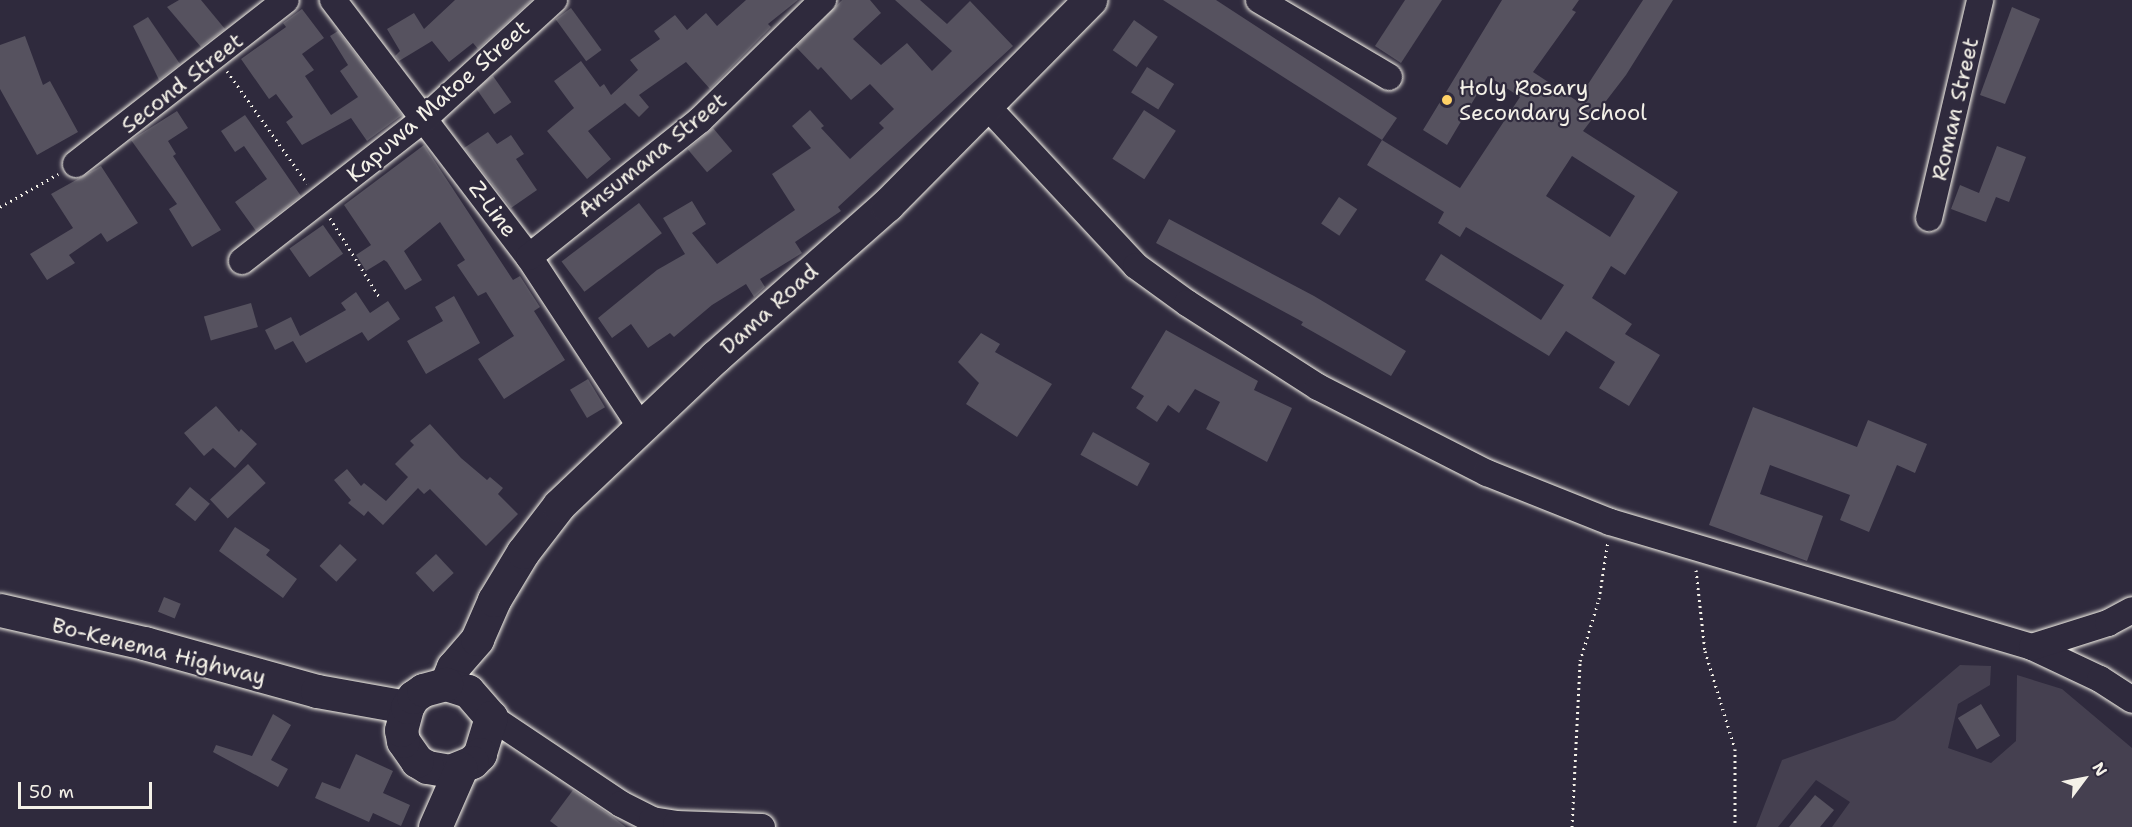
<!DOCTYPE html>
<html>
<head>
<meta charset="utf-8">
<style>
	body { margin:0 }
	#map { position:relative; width:2132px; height:827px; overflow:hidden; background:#2f2a3d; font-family:"Shantell Sans",sans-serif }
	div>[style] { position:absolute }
	.green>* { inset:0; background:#454050 }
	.building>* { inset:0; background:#56525f; transform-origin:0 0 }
	.path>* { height:3px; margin-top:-1.5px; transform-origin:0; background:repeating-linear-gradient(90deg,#f4f1e8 0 1.5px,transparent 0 6px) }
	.roads { filter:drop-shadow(0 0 2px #f4f1e8) drop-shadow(0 0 2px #f4f1e8) }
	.minor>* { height:26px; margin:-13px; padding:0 13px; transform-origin:13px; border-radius:13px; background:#2f2a3d }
	.highway>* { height:33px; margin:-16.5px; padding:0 16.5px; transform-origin:16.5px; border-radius:16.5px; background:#2f2a3d }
	.dots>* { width:16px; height:16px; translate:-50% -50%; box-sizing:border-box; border:3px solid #2f2a3d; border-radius:50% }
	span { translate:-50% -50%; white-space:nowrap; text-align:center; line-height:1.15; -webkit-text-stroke:4.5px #2f2a3d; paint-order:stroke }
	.street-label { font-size:22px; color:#f4f1e8 }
	.poi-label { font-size:22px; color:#f4f1e8 }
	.left { translate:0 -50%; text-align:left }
	.north { position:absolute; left:2054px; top:749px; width:60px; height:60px; -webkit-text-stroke:4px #2f2a3d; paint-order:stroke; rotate:58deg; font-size:16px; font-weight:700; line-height:24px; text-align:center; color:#f4f1e8 }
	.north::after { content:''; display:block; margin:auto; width:21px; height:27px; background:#f4f1e8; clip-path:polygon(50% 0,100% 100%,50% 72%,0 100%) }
	.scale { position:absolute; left:18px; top:782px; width:134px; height:27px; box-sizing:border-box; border:3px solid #f4f1e8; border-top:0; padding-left:8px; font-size:18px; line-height:21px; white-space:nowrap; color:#f4f1e8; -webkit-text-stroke:4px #2f2a3d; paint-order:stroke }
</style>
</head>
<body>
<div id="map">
	<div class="green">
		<i style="clip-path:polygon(1960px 665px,1991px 666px,1990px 685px,1958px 704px,1948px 748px,1991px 763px,2016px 741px,2017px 675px,2062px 689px,2132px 748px,2132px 827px,1832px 827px,1850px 802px,1816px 780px,1778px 827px,1756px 827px,1782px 760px,1895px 720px)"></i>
	</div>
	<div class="building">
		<i style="clip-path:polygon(179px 0,201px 0,225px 29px,201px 47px,167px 7px)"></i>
		<i style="clip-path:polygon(455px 0,532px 0,478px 49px,473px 43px,449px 62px,432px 41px,399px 61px,395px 56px,400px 51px,387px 29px,414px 13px,424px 29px)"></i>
		<i style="clip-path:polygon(746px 0,798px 0,768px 24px,771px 27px,710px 89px,686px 62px,639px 95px,649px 107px,639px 117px,625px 103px,588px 131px,611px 159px,587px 179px,547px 131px,574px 108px,554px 81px,581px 61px,600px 87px,604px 84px,611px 95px,638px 70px,630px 60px,660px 39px,654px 31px,675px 15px,687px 30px,706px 13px,717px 26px)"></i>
		<i style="clip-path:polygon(842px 0,870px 0,881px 13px,853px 39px,881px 65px,907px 43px,932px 71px,952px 51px,895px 0,920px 0,947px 24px,970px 1px,1013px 46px,838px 207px,841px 211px,795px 242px,802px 253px,760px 279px,765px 287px,754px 297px,746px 284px,712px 305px,674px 337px,670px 333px,648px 348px,631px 324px,612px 338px,598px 318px,657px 270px,685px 254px,663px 218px,692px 201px,706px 224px,692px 233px,717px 264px,795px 210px,772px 174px,811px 148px,792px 126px,810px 110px,824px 126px,821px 128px,850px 159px,884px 128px,879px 123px,894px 109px,870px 84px,851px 100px,821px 67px,818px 70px,796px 47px)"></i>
		<i style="clip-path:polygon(1163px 0,1216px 0,1397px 118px,1382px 140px)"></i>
		<i style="clip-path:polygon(1405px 0,1442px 0,1401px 63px,1375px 46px)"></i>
		<i style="clip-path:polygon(evenodd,1502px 0,1579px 0,1572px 10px,1576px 12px,1533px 72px,1577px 101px,1643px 0,1673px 0,1626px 75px,1583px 131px,1678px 192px,1625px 275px,1611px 266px,1592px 298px,1632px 324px,1625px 334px,1660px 355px,1629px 406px,1599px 388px,1615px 362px,1566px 331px,1549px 356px,1425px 280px,1441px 254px,1541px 320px,1564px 285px,1466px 227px,1460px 237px,1438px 223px,1444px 212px,1367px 165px,1382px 140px,1460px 188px,1520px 97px,1488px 76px,1447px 145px,1423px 130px,1502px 0,1572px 156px,1635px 196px,1610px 237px,1546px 196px,1572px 156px)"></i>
		<i style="clip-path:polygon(2012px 7px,2040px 19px,2005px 104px,1980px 95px)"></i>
		<i style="left:571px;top:8px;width:52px;height:19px;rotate:54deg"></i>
		<i style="clip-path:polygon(302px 9px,324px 38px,302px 54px,314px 70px,305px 76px,331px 115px,358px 97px,340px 71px,348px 65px,330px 36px,338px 31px,402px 115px,367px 141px,351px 118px,302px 145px,286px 122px,293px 117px,276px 94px,269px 99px,241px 59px,286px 27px,283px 23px)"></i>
		<i style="clip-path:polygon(148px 17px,180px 64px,159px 80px,133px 26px)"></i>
		<i style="left:1134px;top:20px;width:29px;height:37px;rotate:35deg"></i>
		<i style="clip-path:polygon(25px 36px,43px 85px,50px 81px,78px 132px,37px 155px,0 89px,0 45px)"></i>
		<i style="left:1147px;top:67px;width:32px;height:30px;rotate:32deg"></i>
		<i style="left:493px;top:76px;width:32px;height:21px;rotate:55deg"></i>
		<i style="left:1144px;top:110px;width:38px;height:58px;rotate:33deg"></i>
		<i style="clip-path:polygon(177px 111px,188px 128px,168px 141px,176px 154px,173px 156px,221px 230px,192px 247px,169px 209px,177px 204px,131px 140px)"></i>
		<i style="clip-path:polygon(245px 115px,301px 196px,256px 231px,235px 202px,267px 179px,244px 146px,235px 152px,221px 131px)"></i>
		<i style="left:713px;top:128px;width:30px;height:33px;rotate:50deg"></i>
		<i style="clip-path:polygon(488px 132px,497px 144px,511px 135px,524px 154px,516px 159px,537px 190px,511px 208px,464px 148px)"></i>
		<i style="clip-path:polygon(424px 145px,513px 280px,520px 276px,540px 307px,534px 311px,565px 360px,504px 399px,478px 359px,514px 336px,486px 292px,478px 296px,457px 265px,465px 260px,440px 222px,404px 251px,422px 280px,405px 290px,387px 262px,384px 260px,366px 271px,356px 255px,371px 245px,344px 205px)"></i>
		<i style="clip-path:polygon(1997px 146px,2026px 157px,2009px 202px,1996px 197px,1986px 222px,1951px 209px,1960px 185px,1979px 193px)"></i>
		<i style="clip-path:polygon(101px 166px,138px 223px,107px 242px,101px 233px,69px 255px,75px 263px,47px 280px,30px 254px,73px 228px,51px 194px)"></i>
		<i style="left:1339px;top:197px;width:22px;height:32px;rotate:34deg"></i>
		<i style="left:639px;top:203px;width:38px;height:97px;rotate:53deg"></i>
		<i style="clip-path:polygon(1169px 219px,1314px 296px,1406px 351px,1391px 376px,1301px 325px,1303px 322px,1156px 243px)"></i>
		<i style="left:323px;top:225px;width:35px;height:41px;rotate:55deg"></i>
		<i style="clip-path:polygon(356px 292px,370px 313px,388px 301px,400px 319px,368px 341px,362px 332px,306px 363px,293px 341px,275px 350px,265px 330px,291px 317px,300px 336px,346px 310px,341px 303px)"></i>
		<i style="clip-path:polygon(454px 296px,480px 343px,426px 374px,407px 341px,443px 321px,435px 307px)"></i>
		<i style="left:251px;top:303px;width:25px;height:49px;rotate:74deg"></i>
		<i style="clip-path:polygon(1166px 330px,1258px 381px,1254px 390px,1292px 408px,1267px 462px,1206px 429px,1220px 402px,1195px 389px,1179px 413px,1168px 405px,1157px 422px,1136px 408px,1144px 396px,1131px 388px)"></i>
		<i style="clip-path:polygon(981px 333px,1000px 344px,995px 352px,1052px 384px,1017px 437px,966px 404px,979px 383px,958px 362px)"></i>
		<i style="left:588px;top:379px;width:33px;height:21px;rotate:59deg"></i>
		<i style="clip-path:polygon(216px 406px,239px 432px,241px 429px,257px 444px,235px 468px,213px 448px,204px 456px,184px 433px)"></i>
		<i style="clip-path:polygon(1753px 407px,1857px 447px,1868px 420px,1927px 444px,1915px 473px,1897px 465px,1869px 532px,1840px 520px,1850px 495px,1770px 465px,1760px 494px,1823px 516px,1807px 561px,1709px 525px)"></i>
		<i style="clip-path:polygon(430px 424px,461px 458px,487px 480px,490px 477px,503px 488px,498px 494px,518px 514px,486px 546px,430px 489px,424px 494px,418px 488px,383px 525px,368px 511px,364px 516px,348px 503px,351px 500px,334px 480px,347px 469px,361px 486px,364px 483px,386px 501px,408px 477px,395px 464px,414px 445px,410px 441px)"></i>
		<i style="left:1093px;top:432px;width:65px;height:26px;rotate:29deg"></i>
		<i style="left:248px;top:464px;width:26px;height:52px;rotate:47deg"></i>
		<i style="left:190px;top:487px;width:26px;height:23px;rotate:40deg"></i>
		<i style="clip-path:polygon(235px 527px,270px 550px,266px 555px,297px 579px,283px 598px,219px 551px)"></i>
		<i style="left:340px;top:544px;width:23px;height:30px;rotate:43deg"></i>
		<i style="left:436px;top:554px;width:26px;height:28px;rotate:47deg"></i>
		<i style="left:164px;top:597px;width:18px;height:16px;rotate:22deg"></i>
		<i style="left:1981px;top:704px;width:37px;height:27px;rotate:59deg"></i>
		<i style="clip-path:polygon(273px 714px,291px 725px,271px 760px,288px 769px,278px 787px,213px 752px,216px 745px,252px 756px)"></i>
		<i style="clip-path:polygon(356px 754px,393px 771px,383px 793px,410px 805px,401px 826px,373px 813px,369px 822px,315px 798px,322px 782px,340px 789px)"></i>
		<i style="clip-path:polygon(573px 790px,610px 815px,626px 827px,558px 827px,550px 821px)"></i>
		<i style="clip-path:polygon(1815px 795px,1834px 810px,1820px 827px,1789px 827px)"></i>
	</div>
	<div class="path">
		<i style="left:227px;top:71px;width:138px;rotate:54.5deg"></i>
		<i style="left:0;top:207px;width:67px;rotate:-29.6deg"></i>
		<i style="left:330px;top:218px;width:94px;rotate:58deg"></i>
		<i style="left:1696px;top:570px;width:81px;rotate:83.7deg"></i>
		<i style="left:1705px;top:651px;width:102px;rotate:73deg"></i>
		<i style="left:1735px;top:749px;width:78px;rotate:90deg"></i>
		<i style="left:1572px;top:827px;width:166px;rotate:-87.2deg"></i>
		<i style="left:1580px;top:661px;width:65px;rotate:-73deg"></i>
		<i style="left:1599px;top:599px;width:59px;rotate:-81.2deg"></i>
	</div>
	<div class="roads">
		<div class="minor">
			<i style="left:333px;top:0;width:323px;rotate:52.7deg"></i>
			<i style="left:529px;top:257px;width:202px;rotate:56.7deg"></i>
			<i style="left:1259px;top:0;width:151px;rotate:30.6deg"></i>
			<i style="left:985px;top:104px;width:221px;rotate:47deg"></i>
			<i style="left:1136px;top:266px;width:63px;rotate:36deg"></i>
			<i style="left:1187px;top:303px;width:156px;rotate:32.7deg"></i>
			<i style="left:1318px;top:387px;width:190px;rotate:27deg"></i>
			<i style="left:1487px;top:473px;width:132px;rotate:21.7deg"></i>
			<i style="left:1610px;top:522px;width:440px;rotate:16.5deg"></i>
			<i style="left:2032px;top:647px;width:75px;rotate:25.2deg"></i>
			<i style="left:2100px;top:679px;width:38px;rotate:33deg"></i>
			<i style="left:76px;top:164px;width:266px;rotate:-38deg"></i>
			<i style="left:1929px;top:218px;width:224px;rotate:-76.8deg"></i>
			<i style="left:529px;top:257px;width:219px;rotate:-38.7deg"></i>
			<i style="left:700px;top:120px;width:172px;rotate:-44.3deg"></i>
			<i style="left:242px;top:261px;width:232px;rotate:-38deg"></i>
			<i style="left:425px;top:118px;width:175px;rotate:-42.5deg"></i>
			<i style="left:2032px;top:647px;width:80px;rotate:-17.5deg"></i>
			<i style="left:2108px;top:623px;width:27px;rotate:-28deg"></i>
			<i style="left:491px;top:717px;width:156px;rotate:33.8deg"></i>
			<i style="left:621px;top:804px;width:35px;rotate:27deg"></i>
			<i style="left:652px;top:820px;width:24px;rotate:9deg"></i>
			<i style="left:676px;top:824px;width:86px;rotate:2deg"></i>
		</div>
		<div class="highway">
			<i style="left:0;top:610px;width:148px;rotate:12.9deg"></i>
			<i style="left:144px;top:643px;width:180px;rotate:15.5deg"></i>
			<i style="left:317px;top:691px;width:91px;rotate:10.1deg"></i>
			<i style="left:446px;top:684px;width:18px;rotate:-68deg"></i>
			<i style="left:453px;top:667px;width:37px;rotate:-49deg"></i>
			<i style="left:477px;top:639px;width:43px;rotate:-66.4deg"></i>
			<i style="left:494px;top:600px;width:56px;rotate:-58.9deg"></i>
			<i style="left:523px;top:552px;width:59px;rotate:-52.5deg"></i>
			<i style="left:559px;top:505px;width:215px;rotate:-43.5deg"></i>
			<i style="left:715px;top:357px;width:230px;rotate:-41.5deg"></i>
			<i style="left:887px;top:205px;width:289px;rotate:-45.3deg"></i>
			<i style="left:446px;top:684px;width:23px;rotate:18deg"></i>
			<i style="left:468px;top:691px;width:35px;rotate:49deg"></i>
			<i style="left:491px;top:717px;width:39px;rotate:107deg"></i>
			<i style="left:480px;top:754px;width:11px;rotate:135deg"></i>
			<i style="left:472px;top:762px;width:24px;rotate:158deg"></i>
			<i style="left:450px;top:771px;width:23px;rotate:-170deg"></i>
			<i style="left:427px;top:767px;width:12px;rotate:-149deg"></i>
			<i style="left:417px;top:761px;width:24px;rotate:-125deg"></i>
			<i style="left:403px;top:741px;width:11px;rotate:-100deg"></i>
			<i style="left:401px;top:730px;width:24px;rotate:-75deg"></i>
			<i style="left:407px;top:707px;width:12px;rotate:-59deg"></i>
			<i style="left:413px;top:697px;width:12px;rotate:-35deg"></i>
			<i style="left:423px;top:690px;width:24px;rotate:-15deg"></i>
			<i style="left:435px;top:827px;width:64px;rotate:-66.2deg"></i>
		</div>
	</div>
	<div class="dots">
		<i style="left:1447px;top:100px;background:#ffd166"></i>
	</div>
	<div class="street-label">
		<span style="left:182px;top:83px;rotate:-38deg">Second Street</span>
		<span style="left:438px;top:101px;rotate:-41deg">Kapuwa Matoe Street</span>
		<span style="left:1955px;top:109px;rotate:-77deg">Roman Street</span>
		<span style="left:652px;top:155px;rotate:-39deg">Ansumana Street</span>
		<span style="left:493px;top:209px;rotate:53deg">Z-Line</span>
		<span style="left:769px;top:309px;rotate:-42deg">Dama Road</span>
		<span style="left:159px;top:651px;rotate:14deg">Bo-Kenema Highway</span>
	</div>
	<div class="poi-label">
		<span class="left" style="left:1459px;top:100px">Holy Rosary<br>Secondary School</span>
	</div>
	<div class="north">N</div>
	<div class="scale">50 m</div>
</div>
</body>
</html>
